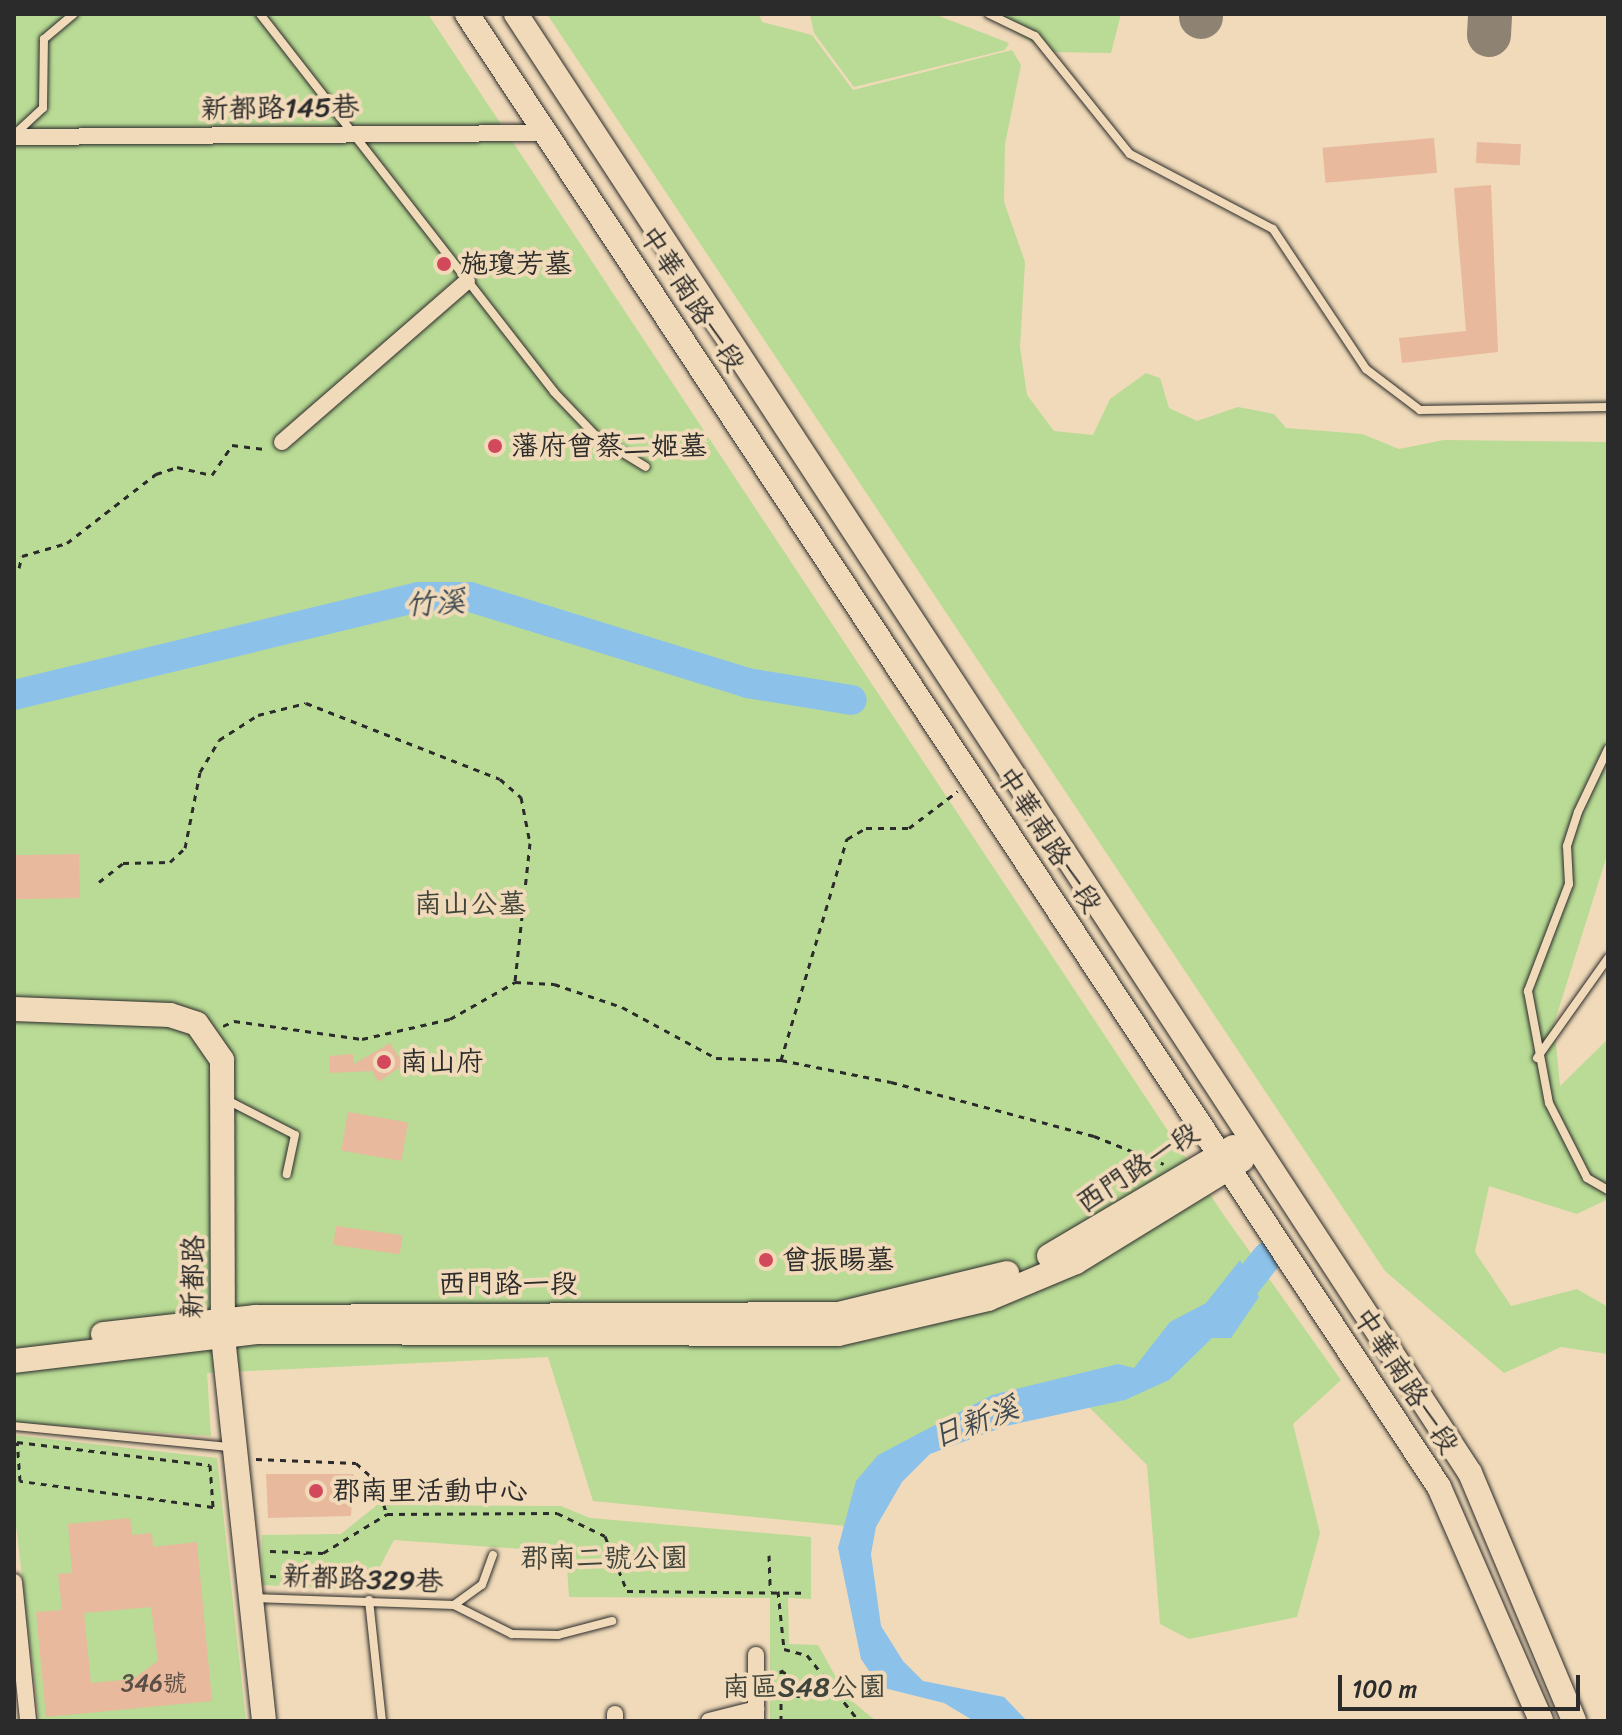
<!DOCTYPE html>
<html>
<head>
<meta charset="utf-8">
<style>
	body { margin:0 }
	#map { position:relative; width:1622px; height:1735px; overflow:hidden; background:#f0dab9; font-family:Sriracha,"LXGW WenKai TC",sans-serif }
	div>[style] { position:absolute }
	.green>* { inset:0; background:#b9db95 }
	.water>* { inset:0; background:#8cc2ea }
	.river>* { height:30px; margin:-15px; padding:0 15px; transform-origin:15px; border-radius:15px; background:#8cc2ea }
	.taxiway>* { height:44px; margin:-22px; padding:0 22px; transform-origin:22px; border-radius:22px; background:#8e8272 }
	.building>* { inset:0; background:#e8b99c; transform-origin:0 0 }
	.path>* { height:3px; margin-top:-1.5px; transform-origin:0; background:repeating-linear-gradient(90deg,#2b2b2b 0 6px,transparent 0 12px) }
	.roads { filter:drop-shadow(0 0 2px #2b2b2b) drop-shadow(0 0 2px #2b2b2b) }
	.lane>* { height:8px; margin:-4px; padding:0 4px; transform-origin:4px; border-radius:4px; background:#f0dab9 }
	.street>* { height:16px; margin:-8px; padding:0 8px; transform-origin:8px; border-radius:8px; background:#f0dab9 }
	.secondary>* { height:24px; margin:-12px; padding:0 12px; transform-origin:12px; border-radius:12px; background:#f0dab9 }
	.dots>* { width:22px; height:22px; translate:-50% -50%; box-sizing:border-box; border:4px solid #f0dab9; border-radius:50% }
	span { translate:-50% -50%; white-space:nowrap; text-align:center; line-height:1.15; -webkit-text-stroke:8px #f0dab9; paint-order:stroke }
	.number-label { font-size:24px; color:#5a4e47 }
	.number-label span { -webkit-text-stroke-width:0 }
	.street-label { font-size:28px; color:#2b2b2b }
	.poi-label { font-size:28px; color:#2b2b2b }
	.left { translate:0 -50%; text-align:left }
	.park-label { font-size:28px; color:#40453b }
	.water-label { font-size:30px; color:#3e4951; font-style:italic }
	.frame { position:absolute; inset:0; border:16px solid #2b2b2b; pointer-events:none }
	.scale { position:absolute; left:1338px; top:1675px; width:242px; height:36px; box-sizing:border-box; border:4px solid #2b2b2b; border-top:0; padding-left:10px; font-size:24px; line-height:28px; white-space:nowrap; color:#2b2b2b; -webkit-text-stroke:6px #f0dab9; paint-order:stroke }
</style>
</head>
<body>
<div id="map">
	<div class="green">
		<i style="clip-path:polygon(14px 14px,428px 14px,1223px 1214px,1341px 1380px,1293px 1424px,1320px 1533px,1297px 1617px,1189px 1639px,1160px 1624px,1147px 1465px,1083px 1401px,923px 1439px,856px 1527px,593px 1501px,548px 1357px,207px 1373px,211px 1436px,14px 1423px)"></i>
		<i style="clip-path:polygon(547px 14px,759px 14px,762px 22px,812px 35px,853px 90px,1012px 50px,1021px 65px,1005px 144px,1004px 202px,1025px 262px,1020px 347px,1027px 395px,1054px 431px,1093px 435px,1110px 399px,1146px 373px,1160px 378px,1169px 408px,1197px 421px,1238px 407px,1274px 414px,1286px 428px,1362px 434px,1399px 449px,1444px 440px,1608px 442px,1608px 852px,1554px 1024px,1560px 1086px,1608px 1039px,1608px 1199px,1577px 1214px,1489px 1186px,1475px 1252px,1511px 1306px,1577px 1289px,1608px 1307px,1608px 1354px,1561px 1347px,1504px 1373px,1385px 1271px)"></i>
		<i style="clip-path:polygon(810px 14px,934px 14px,1009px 43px,1005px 50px,854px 87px,814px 33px)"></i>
		<i style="clip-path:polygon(984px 14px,1121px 14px,1111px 53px,1049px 52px)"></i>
		<i style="clip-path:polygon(14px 1435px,217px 1458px,246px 1721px,39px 1721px,14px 1508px)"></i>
		<i style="clip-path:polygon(377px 1505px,561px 1506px,590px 1518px,811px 1537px,811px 1599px,788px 1598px,789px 1644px,818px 1645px,847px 1697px,876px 1721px,770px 1721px,770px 1598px,569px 1597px,567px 1566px,551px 1551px,394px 1540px,367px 1591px,262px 1585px,262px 1535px,341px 1534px)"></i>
	</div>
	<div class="water">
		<i style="clip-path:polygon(1240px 1260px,1259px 1297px,1231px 1338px,1212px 1338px,1169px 1380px,1125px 1400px,1006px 1426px,930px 1454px,902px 1482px,876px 1527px,871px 1554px,881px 1626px,903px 1661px,923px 1681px,1004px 1697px,1027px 1721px,974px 1721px,944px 1703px,880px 1687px,861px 1659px,838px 1548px,856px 1481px,878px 1455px,992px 1395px,1118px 1364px,1134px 1368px,1170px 1322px,1206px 1303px)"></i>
	</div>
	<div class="river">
		<i style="left:14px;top:695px;width:417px;rotate:-13.6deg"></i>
		<i style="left:419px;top:597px;width:51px"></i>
		<i style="left:470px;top:597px;width:290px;rotate:17.2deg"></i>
		<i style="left:747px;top:683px;width:106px;rotate:9.2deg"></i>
		<i style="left:1226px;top:1309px;width:66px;rotate:-51.7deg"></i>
	</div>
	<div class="taxiway">
		<i style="left:1201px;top:14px;width:3px;rotate:90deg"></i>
		<i style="left:1489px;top:35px;width:21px;rotate:-87deg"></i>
	</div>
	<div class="building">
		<i style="left:1434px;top:138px;width:35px;height:112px;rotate:85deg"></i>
		<i style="left:1477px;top:142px;width:44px;height:21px;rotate:3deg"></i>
		<i style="clip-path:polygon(1491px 185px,1498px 352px,1402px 363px,1399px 338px,1466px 331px,1454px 188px)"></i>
		<i style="left:79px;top:854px;width:44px;height:65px;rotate:89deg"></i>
		<i style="clip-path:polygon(390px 1043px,404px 1065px,378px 1082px,372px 1071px,330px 1073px,329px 1056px,353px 1054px,354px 1064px)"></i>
		<i style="left:348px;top:1112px;width:61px;height:39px;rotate:10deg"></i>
		<i style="left:336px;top:1226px;width:67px;height:19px;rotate:8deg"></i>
		<i style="clip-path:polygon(266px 1474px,353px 1474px,367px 1497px,352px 1497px,351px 1516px,268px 1518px)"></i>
		<i style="clip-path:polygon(evenodd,130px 1518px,132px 1535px,152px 1533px,153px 1547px,197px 1542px,212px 1701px,46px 1717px,36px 1612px,62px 1610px,58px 1574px,72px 1573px,68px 1524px,130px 1518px,151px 1607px,158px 1661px,133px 1679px,91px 1683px,84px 1613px,151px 1607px)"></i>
	</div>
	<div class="path">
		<i style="left:19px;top:568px;width:12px;rotate:-76deg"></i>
		<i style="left:22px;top:556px;width:47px;rotate:-16.1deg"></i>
		<i style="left:67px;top:543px;width:113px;rotate:-37.8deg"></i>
		<i style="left:156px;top:474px;width:22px;rotate:-18deg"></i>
		<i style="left:177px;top:467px;width:36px;rotate:13deg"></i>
		<i style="left:212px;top:475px;width:36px;rotate:-56deg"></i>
		<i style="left:232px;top:445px;width:35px;rotate:7deg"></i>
		<i style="left:99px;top:882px;width:31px;rotate:-38deg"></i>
		<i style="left:123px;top:863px;width:47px;rotate:-1.2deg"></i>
		<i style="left:170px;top:862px;width:21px;rotate:-43deg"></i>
		<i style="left:185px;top:848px;width:77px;rotate:-78.8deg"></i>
		<i style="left:200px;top:772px;width:37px;rotate:-59deg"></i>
		<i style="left:219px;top:740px;width:46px;rotate:-32.7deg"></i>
		<i style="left:258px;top:715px;width:49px;rotate:-14deg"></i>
		<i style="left:306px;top:703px;width:208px;rotate:21.4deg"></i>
		<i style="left:500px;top:779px;width:28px;rotate:41deg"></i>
		<i style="left:521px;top:797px;width:47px;rotate:78.9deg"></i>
		<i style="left:530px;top:843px;width:140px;rotate:96.2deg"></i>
		<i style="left:223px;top:1026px;width:12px;rotate:-24deg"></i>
		<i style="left:234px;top:1021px;width:129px;rotate:8deg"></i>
		<i style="left:362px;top:1039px;width:90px;rotate:-12.8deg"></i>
		<i style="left:450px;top:1019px;width:75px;rotate:-29.6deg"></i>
		<i style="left:515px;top:982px;width:39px;rotate:3deg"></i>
		<i style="left:554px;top:984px;width:72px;rotate:18.7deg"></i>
		<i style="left:622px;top:1007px;width:107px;rotate:28.5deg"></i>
		<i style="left:716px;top:1058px;width:65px;rotate:1.8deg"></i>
		<i style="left:781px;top:1060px;width:112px;rotate:11.3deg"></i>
		<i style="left:891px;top:1082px;width:210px;rotate:14.9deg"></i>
		<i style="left:1094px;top:1136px;width:75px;rotate:21.8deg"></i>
		<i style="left:781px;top:1060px;width:231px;rotate:-73.4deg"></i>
		<i style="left:847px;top:839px;width:22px;rotate:-30deg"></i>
		<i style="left:866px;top:828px;width:43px"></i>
		<i style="left:909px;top:828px;width:61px;rotate:-37.1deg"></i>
		<i style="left:17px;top:1442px;width:194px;rotate:6.8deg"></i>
		<i style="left:210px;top:1465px;width:42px;rotate:85.9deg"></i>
		<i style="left:213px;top:1507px;width:195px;rotate:-172.3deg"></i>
		<i style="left:20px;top:1481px;width:39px;rotate:-94deg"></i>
		<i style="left:256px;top:1459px;width:100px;rotate:2.3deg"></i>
		<i style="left:356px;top:1463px;width:27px;rotate:42deg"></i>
		<i style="left:376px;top:1481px;width:35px;rotate:72deg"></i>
		<i style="left:270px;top:1551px;width:53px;rotate:2.2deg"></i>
		<i style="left:323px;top:1553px;width:75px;rotate:-31.4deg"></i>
		<i style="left:387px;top:1514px;width:170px;rotate:-0.3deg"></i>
		<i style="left:557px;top:1513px;width:53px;rotate:25.6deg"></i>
		<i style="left:605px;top:1536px;width:59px;rotate:68.2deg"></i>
		<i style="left:627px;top:1591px;width:178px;rotate:0.6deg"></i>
		<i style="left:769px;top:1555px;width:36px;rotate:88deg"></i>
		<i style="left:270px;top:1576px;width:35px;rotate:3deg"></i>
		<i style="left:305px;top:1578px;width:25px;rotate:-90deg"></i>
		<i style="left:778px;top:1591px;width:58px;rotate:84.1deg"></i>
		<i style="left:784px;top:1649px;width:24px;rotate:15deg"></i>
		<i style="left:807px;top:1655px;width:84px;rotate:51.8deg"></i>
		<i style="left:799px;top:1695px;width:30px;rotate:-21deg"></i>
		<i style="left:781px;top:1721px;width:51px;rotate:-90deg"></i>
		<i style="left:781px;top:1670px;width:16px;rotate:38deg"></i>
		<i style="left:794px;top:1680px;width:21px;rotate:76deg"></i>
	</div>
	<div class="roads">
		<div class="lane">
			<i style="left:260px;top:14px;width:479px;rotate:52.1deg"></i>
			<i style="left:554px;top:392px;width:62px;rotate:46.3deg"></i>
			<i style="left:597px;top:437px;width:57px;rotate:31.5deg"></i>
			<i style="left:989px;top:14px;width:51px;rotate:25.6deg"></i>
			<i style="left:1035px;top:36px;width:151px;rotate:51.2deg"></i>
			<i style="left:1130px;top:154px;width:161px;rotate:27.7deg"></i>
			<i style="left:1273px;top:229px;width:168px;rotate:56.4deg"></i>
			<i style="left:1366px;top:369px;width:68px;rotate:37.2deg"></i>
			<i style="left:1420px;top:410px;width:188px;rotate:-0.9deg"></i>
			<i style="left:15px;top:134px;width:38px;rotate:-43deg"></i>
			<i style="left:43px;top:108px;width:69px;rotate:-89.2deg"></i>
			<i style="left:44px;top:39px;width:39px;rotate:-40deg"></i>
			<i style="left:1608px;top:749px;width:70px;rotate:115.5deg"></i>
			<i style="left:1578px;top:812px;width:36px;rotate:108deg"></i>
			<i style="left:1567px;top:846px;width:38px;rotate:87deg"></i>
			<i style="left:1569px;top:884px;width:115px;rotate:111deg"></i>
			<i style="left:1528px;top:991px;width:114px;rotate:79.4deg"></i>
			<i style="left:1549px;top:1103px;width:84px;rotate:63.1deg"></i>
			<i style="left:1587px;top:1178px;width:24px;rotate:30deg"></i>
			<i style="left:1537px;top:1058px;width:123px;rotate:-54.6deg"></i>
			<i style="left:227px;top:1100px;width:76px;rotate:27.2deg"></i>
			<i style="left:295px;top:1135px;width:40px;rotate:102deg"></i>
			<i style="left:14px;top:1426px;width:217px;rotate:5.6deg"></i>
			<i style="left:253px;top:1598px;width:201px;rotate:2deg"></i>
			<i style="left:454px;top:1605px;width:34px;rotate:-36deg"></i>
			<i style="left:482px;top:1585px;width:32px;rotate:-70deg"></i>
			<i style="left:369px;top:1600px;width:122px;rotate:83.9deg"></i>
			<i style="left:454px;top:1605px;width:65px;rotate:26.6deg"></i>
			<i style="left:512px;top:1634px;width:46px;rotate:1.2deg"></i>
			<i style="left:558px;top:1635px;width:56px;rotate:-14.5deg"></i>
		</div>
		<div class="street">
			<i style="left:14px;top:137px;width:533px;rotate:-0.43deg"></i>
			<i style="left:282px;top:442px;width:245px;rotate:-41deg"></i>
			<i style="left:14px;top:1582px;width:140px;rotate:84.2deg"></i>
			<i style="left:615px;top:1721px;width:7px;rotate:-90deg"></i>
			<i style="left:709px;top:1721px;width:49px;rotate:-14.3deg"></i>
			<i style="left:756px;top:1721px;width:66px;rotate:-90deg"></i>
		</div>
		<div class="secondary">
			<i style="left:467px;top:14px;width:1765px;rotate:56.58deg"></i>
			<i style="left:1439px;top:1487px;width:255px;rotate:66.4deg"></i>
			<i style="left:516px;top:14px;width:1743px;rotate:56.82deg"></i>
			<i style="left:1470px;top:1473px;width:269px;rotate:67.2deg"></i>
			<i style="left:14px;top:1009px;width:156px;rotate:2.2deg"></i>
			<i style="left:170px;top:1015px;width:28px;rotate:18deg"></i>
			<i style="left:197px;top:1024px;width:44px;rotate:55.2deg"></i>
			<i style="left:222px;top:1060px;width:277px;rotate:89.8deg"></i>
			<i style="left:223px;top:1337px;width:386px;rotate:83.9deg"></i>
			<i style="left:1049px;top:1256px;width:214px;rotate:-30.6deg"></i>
			<i style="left:103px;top:1334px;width:153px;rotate:-6.4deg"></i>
			<i style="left:255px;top:1317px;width:583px;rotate:-0.29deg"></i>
			<i style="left:838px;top:1314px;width:174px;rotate:-13.6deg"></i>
			<i style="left:14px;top:1361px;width:245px;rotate:-6.8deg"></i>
			<i style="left:257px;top:1332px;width:581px;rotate:0.2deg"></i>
			<i style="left:838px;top:1334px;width:154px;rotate:-13.1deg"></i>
			<i style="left:988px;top:1299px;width:95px;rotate:-22.8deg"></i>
			<i style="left:1076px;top:1262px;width:195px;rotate:-31.6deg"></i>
		</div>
	</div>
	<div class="dots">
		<i style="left:444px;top:264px;background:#d1495b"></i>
		<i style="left:495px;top:446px;background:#d1495b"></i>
		<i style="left:384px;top:1062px;background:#d1495b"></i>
		<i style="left:766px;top:1260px;background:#d1495b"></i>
		<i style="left:316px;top:1491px;background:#d1495b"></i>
	</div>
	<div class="number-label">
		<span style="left:154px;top:1684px">346號</span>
	</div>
	<div class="street-label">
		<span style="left:280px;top:108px;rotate:-1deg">新都路145巷</span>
		<span style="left:692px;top:299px;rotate:57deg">中華南路一段</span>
		<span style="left:1049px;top:840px;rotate:57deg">中華南路一段</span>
		<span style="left:1138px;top:1168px;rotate:-33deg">西門路一段</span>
		<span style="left:193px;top:1277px;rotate:-89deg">新都路</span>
		<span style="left:508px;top:1284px">西門路一段</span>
		<span style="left:1406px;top:1381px;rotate:57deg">中華南路一段</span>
		<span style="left:363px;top:1579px;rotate:2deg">新都路329巷</span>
	</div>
	<div class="poi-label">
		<span class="left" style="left:460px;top:264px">施瓊芳墓</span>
		<span class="left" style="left:511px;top:446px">藩府曾蔡二姬墓</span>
		<span class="left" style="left:400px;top:1062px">南山府</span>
		<span class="left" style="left:782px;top:1260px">曾振暘墓</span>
		<span class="left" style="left:332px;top:1491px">郡南里活動中心</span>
	</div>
	<div class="park-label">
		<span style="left:470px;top:904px">南山公墓</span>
		<span style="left:604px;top:1558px">郡南二號公園</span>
		<span style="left:804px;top:1687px">南區S48公園</span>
	</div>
	<div class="water-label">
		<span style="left:435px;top:603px;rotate:-4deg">竹溪</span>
		<span style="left:975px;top:1422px;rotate:-21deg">日新溪</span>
	</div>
	<div class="frame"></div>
	<div class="scale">100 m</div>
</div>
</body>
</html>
